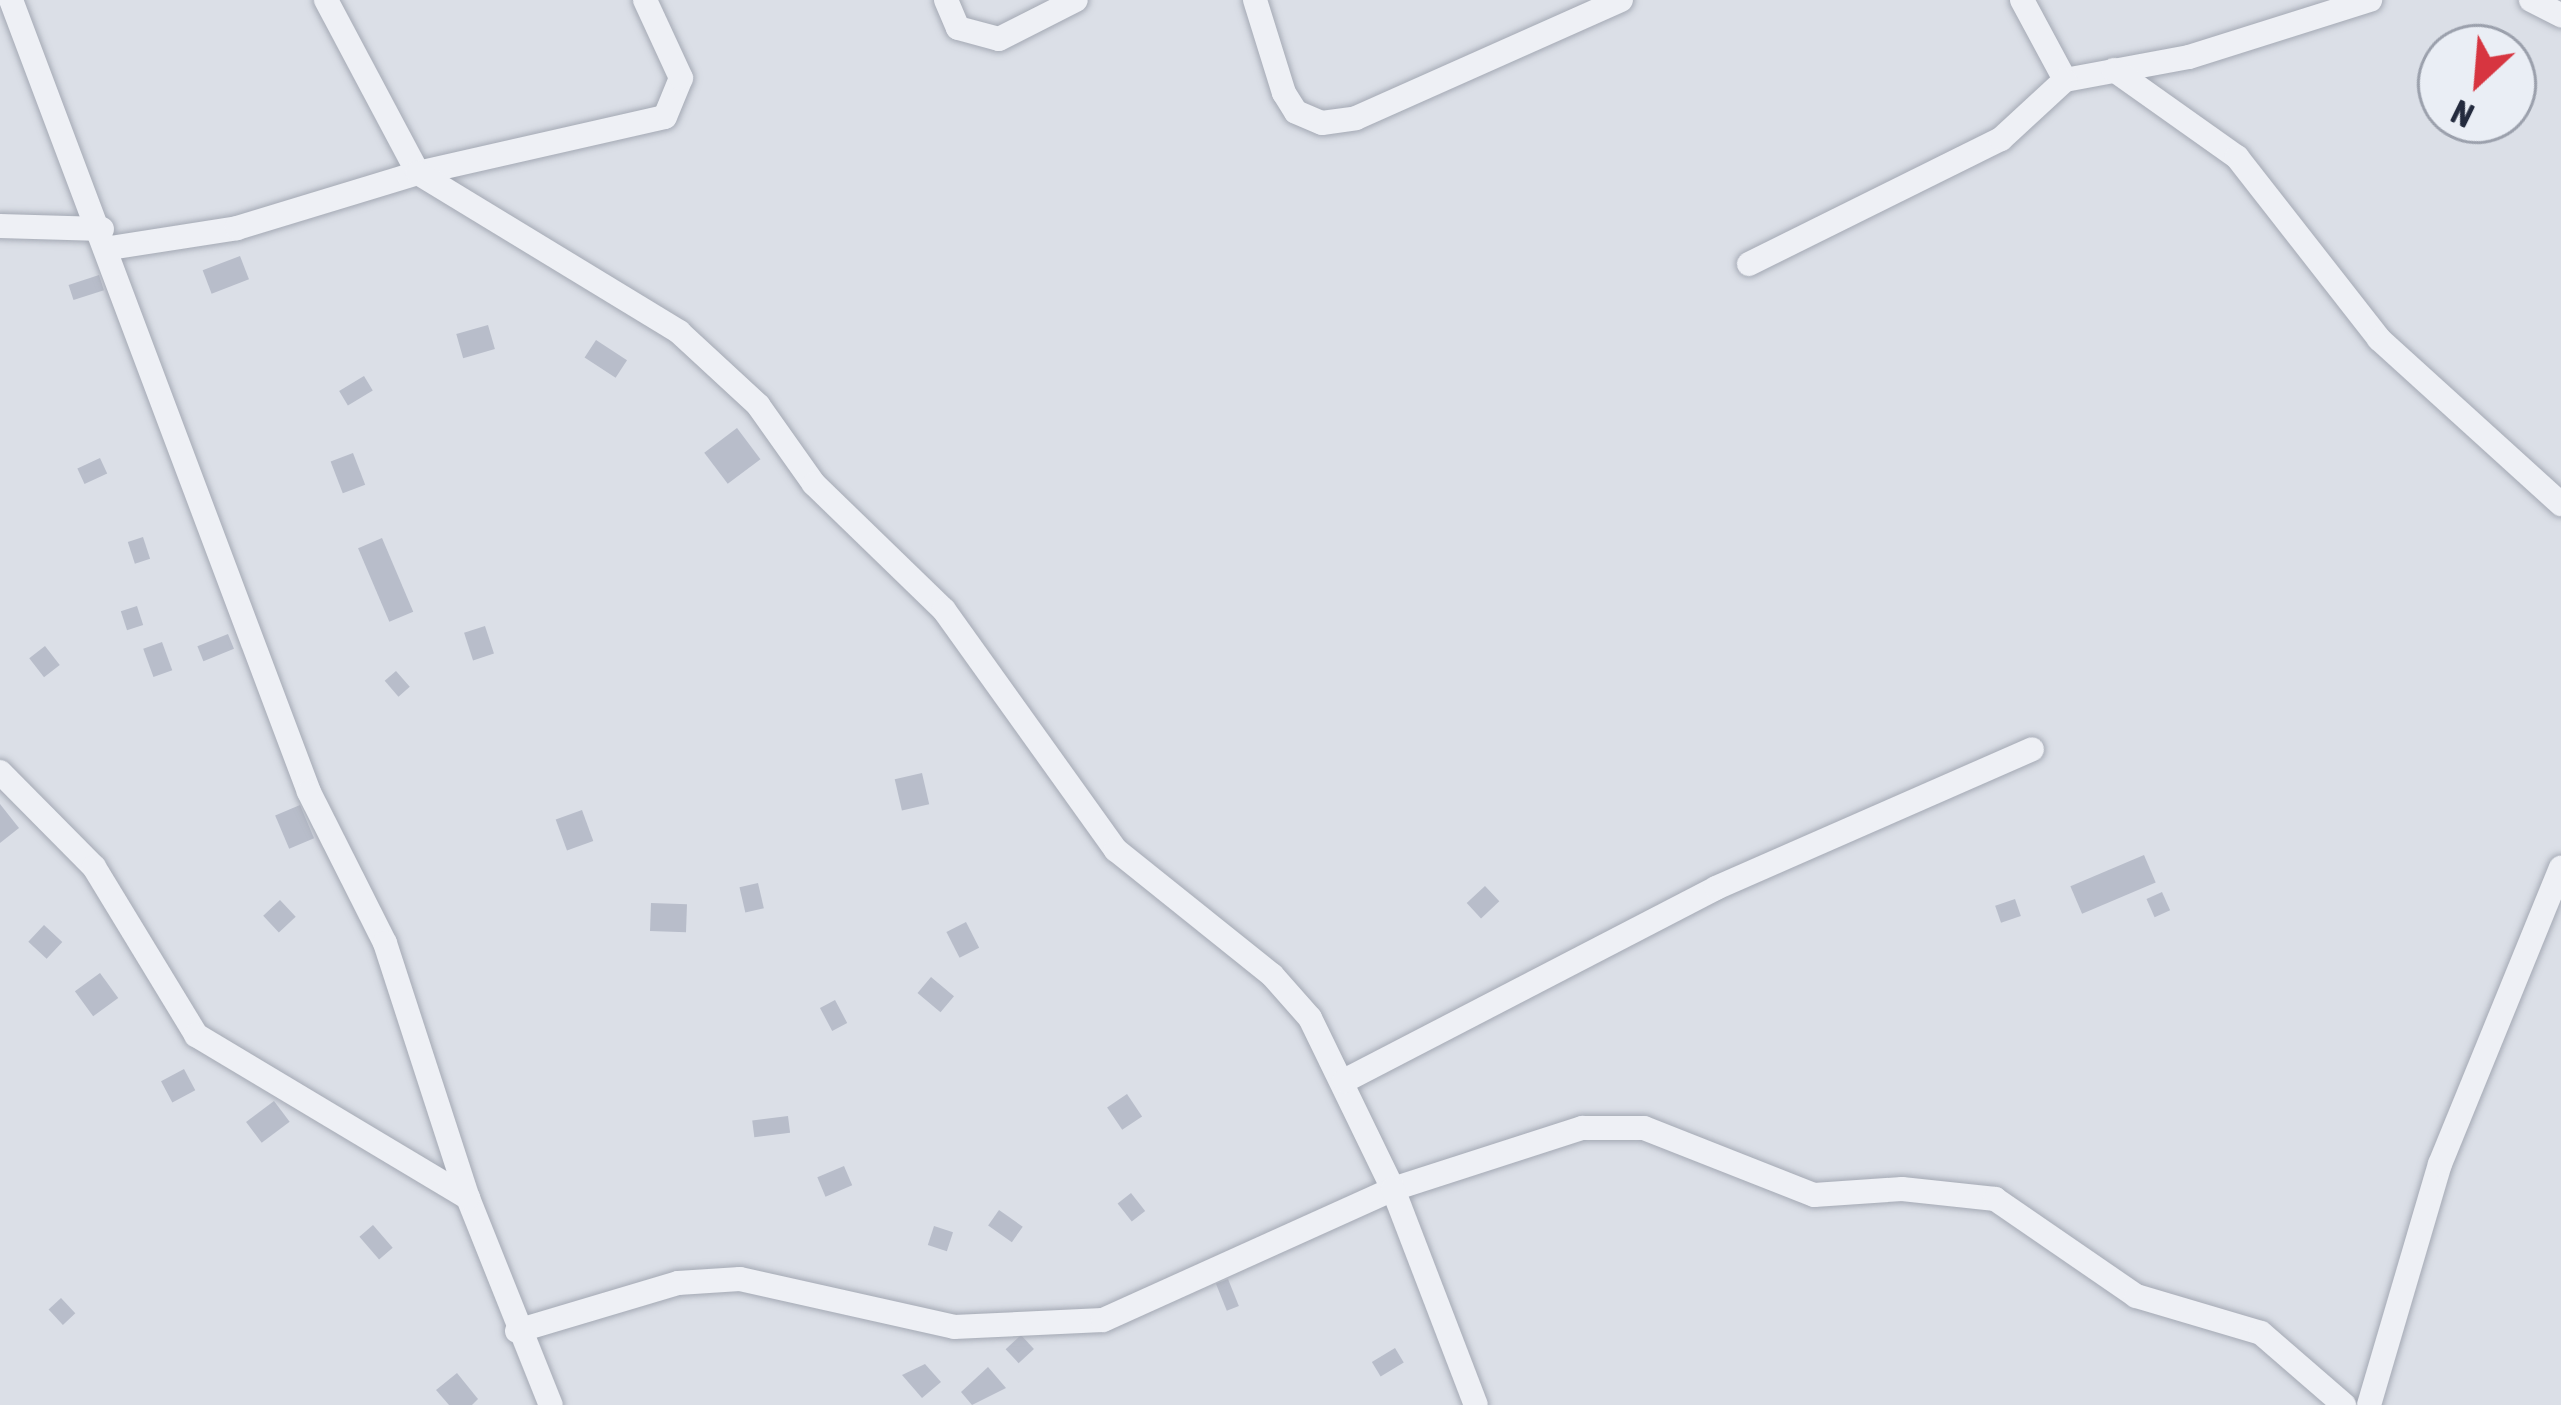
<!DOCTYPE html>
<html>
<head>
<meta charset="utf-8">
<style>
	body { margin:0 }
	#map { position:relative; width:2561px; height:1405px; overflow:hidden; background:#dbdfe7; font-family:"Asap Condensed",sans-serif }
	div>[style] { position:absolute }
	.building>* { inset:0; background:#b8bdca; transform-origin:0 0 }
	.roads { filter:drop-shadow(0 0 3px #a4a9b4) drop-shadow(0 0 3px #a4a9b4) }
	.minor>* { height:24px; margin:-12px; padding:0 12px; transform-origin:12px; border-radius:12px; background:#eef0f5 }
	span { translate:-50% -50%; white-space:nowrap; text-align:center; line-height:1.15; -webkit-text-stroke:12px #eaeef5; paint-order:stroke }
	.north { position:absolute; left:2417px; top:24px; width:120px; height:120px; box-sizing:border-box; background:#eaeef5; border:3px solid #9ba0ac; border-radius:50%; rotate:206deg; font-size:33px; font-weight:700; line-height:48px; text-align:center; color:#242b3e }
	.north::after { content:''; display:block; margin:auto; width:42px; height:54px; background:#d73540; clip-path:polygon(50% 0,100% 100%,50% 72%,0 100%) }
</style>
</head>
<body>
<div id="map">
	<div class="building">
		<i style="left:240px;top:256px;width:25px;height:40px;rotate:69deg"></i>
		<i style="left:99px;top:275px;width:16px;height:32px;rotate:72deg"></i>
		<i style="left:488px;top:325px;width:25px;height:33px;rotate:74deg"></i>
		<i style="left:596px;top:340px;width:37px;height:21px;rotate:33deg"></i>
		<i style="left:364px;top:376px;width:17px;height:29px;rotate:59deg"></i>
		<i style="left:737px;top:428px;width:39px;height:41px;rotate:53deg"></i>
		<i style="left:353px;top:453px;width:34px;height:24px;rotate:69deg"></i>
		<i style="left:100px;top:458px;width:17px;height:25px;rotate:65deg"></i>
		<i style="left:143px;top:537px;width:23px;height:16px;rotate:72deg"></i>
		<i style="left:382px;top:538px;width:80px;height:26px;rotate:67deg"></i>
		<i style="left:137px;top:606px;width:20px;height:17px;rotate:72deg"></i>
		<i style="left:485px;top:626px;width:29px;height:22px;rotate:72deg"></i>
		<i style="left:228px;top:634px;width:16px;height:33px;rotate:68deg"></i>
		<i style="left:162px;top:642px;width:30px;height:20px;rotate:70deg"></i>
		<i style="left:45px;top:646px;width:24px;height:20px;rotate:52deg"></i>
		<i style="left:396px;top:671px;width:21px;height:15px;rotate:49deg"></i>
		<i style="left:922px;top:773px;width:32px;height:28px;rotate:77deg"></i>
		<i style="clip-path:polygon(0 804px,19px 828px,0 843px)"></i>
		<i style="left:300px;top:805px;width:36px;height:27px;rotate:67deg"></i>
		<i style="left:582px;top:810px;width:33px;height:28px;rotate:70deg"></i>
		<i style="left:2144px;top:855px;width:30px;height:80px;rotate:67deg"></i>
		<i style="left:758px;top:883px;width:26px;height:19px;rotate:77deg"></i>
		<i style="left:1485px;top:886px;width:21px;height:25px;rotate:47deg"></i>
		<i style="left:2162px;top:892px;width:20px;height:17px;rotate:66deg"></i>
		<i style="left:2015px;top:899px;width:18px;height:21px;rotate:71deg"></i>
		<i style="left:280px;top:900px;width:23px;height:23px;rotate:47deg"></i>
		<i style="left:651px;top:903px;width:36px;height:28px;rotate:2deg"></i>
		<i style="left:966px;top:922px;width:29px;height:22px;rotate:63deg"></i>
		<i style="left:44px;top:925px;width:25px;height:23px;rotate:43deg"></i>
		<i style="left:100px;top:973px;width:31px;height:31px;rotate:54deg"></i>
		<i style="left:931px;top:977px;width:30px;height:21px;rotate:40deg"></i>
		<i style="left:835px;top:1000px;width:26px;height:17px;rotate:62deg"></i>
		<i style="left:184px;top:1069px;width:24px;height:26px;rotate:62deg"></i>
		<i style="left:1127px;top:1094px;width:27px;height:24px;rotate:56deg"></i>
		<i style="left:274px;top:1101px;width:26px;height:35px;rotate:53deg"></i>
		<i style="left:788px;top:1116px;width:17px;height:36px;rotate:83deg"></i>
		<i style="left:844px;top:1166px;width:21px;height:29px;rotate:67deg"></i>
		<i style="left:1131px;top:1193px;width:23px;height:17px;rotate:52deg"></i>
		<i style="left:999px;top:1210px;width:29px;height:19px;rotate:35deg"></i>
		<i style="left:373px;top:1225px;width:30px;height:18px;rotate:49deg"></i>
		<i style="left:934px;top:1226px;width:20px;height:20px;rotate:18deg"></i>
		<i style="left:1228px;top:1279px;width:29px;height:13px;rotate:68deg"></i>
		<i style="left:61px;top:1298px;width:21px;height:17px;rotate:47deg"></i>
		<i style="left:1021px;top:1335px;width:19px;height:21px;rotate:47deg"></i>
		<i style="left:1395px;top:1348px;width:17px;height:27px;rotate:59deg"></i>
		<i style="clip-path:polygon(925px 1364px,941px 1382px,922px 1398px,902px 1375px)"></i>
		<i style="clip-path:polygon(988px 1367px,1006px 1388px,972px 1405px,961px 1392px)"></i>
		<i style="clip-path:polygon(457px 1373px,478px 1399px,472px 1405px,449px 1405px,436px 1390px)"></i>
	</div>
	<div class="roads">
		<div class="minor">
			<i style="left:11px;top:0;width:846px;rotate:69.38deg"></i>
			<i style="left:309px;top:792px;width:169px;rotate:63.3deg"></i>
			<i style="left:385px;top:943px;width:268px;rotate:72deg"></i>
			<i style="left:468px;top:1198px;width:223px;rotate:68.2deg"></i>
			<i style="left:326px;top:0;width:196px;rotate:62deg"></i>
			<i style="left:418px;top:173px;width:253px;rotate:-12.8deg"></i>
			<i style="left:665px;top:117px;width:42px;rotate:-67.7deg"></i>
			<i style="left:681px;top:78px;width:86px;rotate:-114.8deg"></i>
			<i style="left:946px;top:0;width:30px;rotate:67deg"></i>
			<i style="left:958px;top:28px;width:42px;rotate:15deg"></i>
			<i style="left:999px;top:39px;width:86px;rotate:-26.9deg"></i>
			<i style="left:1255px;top:0;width:97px;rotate:72.7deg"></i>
			<i style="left:1284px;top:93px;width:22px;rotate:58deg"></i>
			<i style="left:1296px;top:112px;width:28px;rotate:23deg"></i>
			<i style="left:1322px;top:123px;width:34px;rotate:-8deg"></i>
			<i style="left:1356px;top:118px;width:290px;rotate:-24deg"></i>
			<i style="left:2022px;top:0;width:91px;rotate:61.7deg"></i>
			<i style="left:2065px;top:80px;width:126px;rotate:-10.5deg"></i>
			<i style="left:2189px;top:57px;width:190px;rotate:-17.5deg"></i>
			<i style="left:2531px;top:0;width:34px;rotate:27deg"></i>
			<i style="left:2114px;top:70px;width:151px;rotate:35.3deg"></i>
			<i style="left:2237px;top:157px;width:231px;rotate:52deg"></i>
			<i style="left:2379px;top:339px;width:246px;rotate:42.2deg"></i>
			<i style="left:0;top:226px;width:102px;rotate:1.7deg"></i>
			<i style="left:110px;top:248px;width:129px;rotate:-8.9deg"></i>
			<i style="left:237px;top:228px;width:189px;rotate:-16.9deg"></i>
			<i style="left:418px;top:173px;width:306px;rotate:31.3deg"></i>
			<i style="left:679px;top:332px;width:108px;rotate:42.7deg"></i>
			<i style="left:758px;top:405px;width:97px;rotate:54.7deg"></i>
			<i style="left:814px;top:484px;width:181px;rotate:44.1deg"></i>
			<i style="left:944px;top:610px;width:295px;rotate:54.4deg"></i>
			<i style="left:1116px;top:850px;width:200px;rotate:38.7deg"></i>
			<i style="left:1272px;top:975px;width:57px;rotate:48.5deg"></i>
			<i style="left:1310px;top:1018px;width:190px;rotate:64.1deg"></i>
			<i style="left:1393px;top:1189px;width:199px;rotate:-17.9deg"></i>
			<i style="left:1582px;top:1128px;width:62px"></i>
			<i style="left:1644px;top:1128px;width:183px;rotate:21.5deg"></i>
			<i style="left:1814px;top:1195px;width:88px;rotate:-3.9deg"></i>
			<i style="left:1902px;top:1189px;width:94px;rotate:6.1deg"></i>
			<i style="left:1995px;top:1199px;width:171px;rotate:34.5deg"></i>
			<i style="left:2136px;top:1296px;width:130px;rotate:16.5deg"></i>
			<i style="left:2261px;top:1333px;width:110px;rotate:40.9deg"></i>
			<i style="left:1749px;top:264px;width:281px;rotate:-26.4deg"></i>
			<i style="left:2001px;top:139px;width:87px;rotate:-42.7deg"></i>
			<i style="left:0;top:772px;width:134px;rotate:45.3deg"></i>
			<i style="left:94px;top:867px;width:197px;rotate:58.7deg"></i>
			<i style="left:196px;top:1035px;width:317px;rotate:30.9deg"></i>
			<i style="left:1344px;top:1081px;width:419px;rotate:-27.4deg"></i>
			<i style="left:1716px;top:888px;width:345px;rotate:-23.7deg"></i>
			<i style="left:517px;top:1331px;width:168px;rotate:-16.6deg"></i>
			<i style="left:678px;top:1283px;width:62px;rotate:-3.7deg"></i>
			<i style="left:740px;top:1279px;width:219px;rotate:12.6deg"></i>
			<i style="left:954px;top:1327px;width:149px;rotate:-2.7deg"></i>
			<i style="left:1103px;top:1320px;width:318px;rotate:-24.3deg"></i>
			<i style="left:1393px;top:1189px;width:231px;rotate:69deg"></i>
			<i style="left:2369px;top:1405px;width:251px;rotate:-73.6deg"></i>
			<i style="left:2440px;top:1164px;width:320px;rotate:-67.8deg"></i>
		</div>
	</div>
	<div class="north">N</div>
</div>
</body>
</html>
